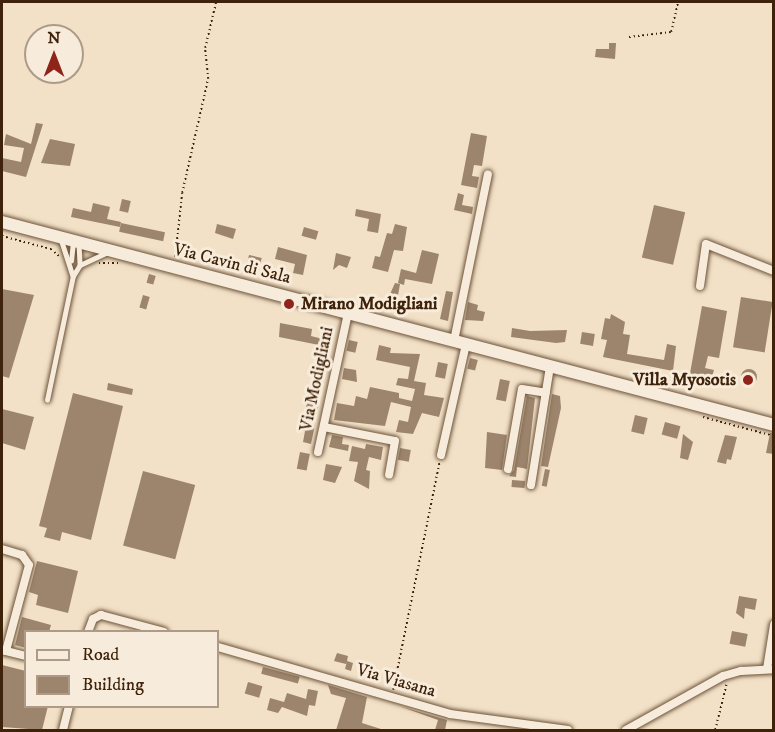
<!DOCTYPE html>
<html>
<head>
<meta charset="utf-8">
<style>
	body { margin:0 }
	#map { position:relative; width:775px; height:732px; overflow:hidden; background:#f2e1c7; font-family:"IM FELL DW Pica",serif }
	div>[style] { position:absolute }
	.building>* { inset:0; background:#9c856c; transform-origin:0 0 }
	.round { border-radius:50% }
	.path>* { height:1.5px; margin-top:-0.75px; transform-origin:0; background:repeating-linear-gradient(90deg,#3f220a 0 1.5px,transparent 0 4.5px) }
	.roads { filter:drop-shadow(0 0 2px #6c5239) drop-shadow(0 0 2px #6c5239) }
	.lane>* { height:4.5px; margin:-2.25px; padding:0 2.25px; transform-origin:2.25px; border-radius:2.25px; background:#f7ecdb }
	.street>* { height:8px; margin:-4px; padding:0 4px; transform-origin:4px; border-radius:4px; background:#f7ecdb }
	.secondary>* { height:12px; margin:-6px; padding:0 6px; transform-origin:6px; border-radius:6px; background:#f7ecdb }
	.dots>* { width:16px; height:16px; translate:-50% -50%; box-sizing:border-box; border:3px solid #f7ecdb; border-radius:50% }
	span { translate:-50% -50%; white-space:nowrap; text-align:center; line-height:1.15; -webkit-text-stroke:6px #f7ecdb; paint-order:stroke }
	.street-label { font-size:18px; color:#3f220a }
	.poi-label { font-size:18px; color:#3f220a; font-weight:700 }
	.left { translate:0 -50%; text-align:left }
	.right { translate:-100% -50%; text-align:right }
	.frame { position:absolute; inset:0; border:3px solid #3f220a; pointer-events:none }
	.legend { position:absolute; left:24px; top:630px; width:195px; height:78px; box-sizing:border-box; background:#f7ecdb; border:2px solid #ad9b87; margin:0; padding:8px 10px; list-style:none; font-size:18px; color:#3f220a }
	.legend li { display:flex; align-items:center; gap:12px; height:30px }
	.legend b { width:30px; border:2px solid #ad9b87 }
	.north { position:absolute; left:24px; top:24px; width:60px; height:60px; box-sizing:border-box; background:#f7ecdb; border:2px solid #ad9b87; border-radius:50%; rotate:0deg; font-size:16px; font-weight:700; line-height:24px; text-align:center; color:#3f220a }
	.north::after { content:''; display:block; margin:auto; width:21px; height:27px; background:#8f2418; clip-path:polygon(50% 0,100% 100%,50% 72%,0 100%) }
</style>
</head>
<body>
<div id="map">
	<div class="building">
		<i style="clip-path:polygon(609px 43px,616px 43px,615px 59px,595px 57px,596px 49px,609px 49px)"></i>
		<i style="clip-path:polygon(36px 123px,43px 124px,26px 177px,2px 171px,2px 158px,21px 162px,24px 148px,4px 145px,6px 134px,31px 144px)"></i>
		<i style="clip-path:polygon(471px 133px,487px 136px,482px 166px,474px 165px,472px 176px,479px 177px,477px 188px,461px 185px)"></i>
		<i style="clip-path:polygon(50px 139px,75px 144px,70px 166px,41px 163px)"></i>
		<i style="clip-path:polygon(458px 193px,464px 195px,462px 205px,473px 207px,472px 214px,454px 210px)"></i>
		<i style="left:122px;top:199px;width:9px;height:12px;rotate:13deg"></i>
		<i style="clip-path:polygon(93px 203px,110px 207px,107px 219px,121px 222px,120px 227px,71px 217px,73px 208px,91px 212px)"></i>
		<i style="left:654px;top:205px;width:32px;height:54px;rotate:13deg"></i>
		<i style="clip-path:polygon(356px 209px,381px 214px,378px 233px,367px 231px,369px 219px,355px 216px)"></i>
		<i style="left:121px;top:223px;width:45px;height:9px;rotate:12deg"></i>
		<i style="clip-path:polygon(217px 224px,236px 229px,233px 239px,215px 233px)"></i>
		<i style="clip-path:polygon(395px 224px,407px 227px,403px 251px,394px 250px,388px 272px,372px 268px,375px 256px,380px 257px,387px 233px,392px 234px)"></i>
		<i style="left:304px;top:227px;width:15px;height:9px;rotate:16deg"></i>
		<i style="clip-path:polygon(278px 247px,307px 255px,303px 275px,293px 273px,295px 264px,275px 259px)"></i>
		<i style="clip-path:polygon(422px 250px,439px 254px,432px 284px,405px 279px,404px 285px,398px 283px,401px 269px,416px 273px)"></i>
		<i style="clip-path:polygon(336px 253px,351px 257px,347px 268px,339px 265px,333px 270px)"></i>
		<i style="left:249px;top:255px;width:13px;height:10px;rotate:13deg"></i>
		<i style="left:149px;top:274px;width:7px;height:9px;rotate:16deg"></i>
		<i style="clip-path:polygon(395px 283px,400px 284px,396px 307px,385px 305px)"></i>
		<i style="clip-path:polygon(2px 289px,34px 295px,9px 378px,2px 376px)"></i>
		<i style="clip-path:polygon(446px 291px,453px 292px,448px 321px,440px 319px)"></i>
		<i style="left:143px;top:295px;width:7px;height:13px;rotate:16deg"></i>
		<i style="left:741px;top:297px;width:32px;height:51px;rotate:9deg"></i>
		<i style="clip-path:polygon(468px 302px,478px 305px,477px 310px,485px 312px,483px 321px,465px 320px)"></i>
		<i style="clip-path:polygon(702px 306px,727px 311px,719px 358px,708px 356px,705px 368px,714px 370px,710px 384px,689px 379px)"></i>
		<i style="clip-path:polygon(611px 314px,625px 322px,623px 334px,630px 335px,627px 354px,664px 360px,667px 344px,676px 346px,673px 371px,603px 357px,607px 340px,601px 339px,605px 318px,610px 319px)"></i>
		<i style="clip-path:polygon(280px 323px,312px 329px,311px 336px,331px 341px,328px 356px,317px 354px,319px 345px,279px 337px)"></i>
		<i style="clip-path:polygon(512px 328px,530px 331px,567px 330px,565px 342px,556px 343px,511px 337px)"></i>
		<i style="left:582px;top:332px;width:13px;height:12px;rotate:9deg"></i>
		<i style="left:349px;top:340px;width:9px;height:11px;rotate:13deg"></i>
		<i style="clip-path:polygon(379px 345px,391px 348px,390px 353px,420px 354px,414px 381px,426px 383px,424px 395px,444px 398px,439px 417px,422px 413px,413px 434px,396px 432px,399px 420px,408px 422px,411px 407px,391px 402px,385px 426px,334px 420px,337px 403px,354px 406px,356px 396px,367px 399px,370px 387px,399px 393px,399px 398px,412px 401px,415px 389px,396px 385px,398px 378px,408px 379px,410px 367px,376px 360px)"></i>
		<i style="left:470px;top:358px;width:8px;height:11px;rotate:14deg"></i>
		<i style="left:438px;top:362px;width:10px;height:15px;rotate:11deg"></i>
		<i style="clip-path:polygon(344px 368px,356px 370px,357px 382px,342px 379px)"></i>
		<i class="round" style="left:741px;top:369px;width:16px;height:16px"></i>
		<i style="left:500px;top:379px;width:10px;height:21px;rotate:11deg"></i>
		<i style="clip-path:polygon(108px 383px,133px 389px,132px 395px,107px 390px)"></i>
		<i style="clip-path:polygon(312px 387px,321px 389px,317px 414px,308px 413px,306px 424px,315px 425px,311px 444px,303px 442px,305px 431px,299px 430px)"></i>
		<i style="clip-path:polygon(73px 393px,123px 406px,91px 540px,62px 532px,60px 541px,44px 537px,47px 528px,39px 526px)"></i>
		<i style="clip-path:polygon(552px 394px,560px 396px,561px 408px,548px 467px,541px 466px)"></i>
		<i style="clip-path:polygon(527px 396px,535px 398px,527px 469px,517px 467px,516px 477px,509px 476px,514px 470px)"></i>
		<i style="clip-path:polygon(2px 409px,34px 417px,25px 450px,2px 443px)"></i>
		<i style="left:635px;top:415px;width:13px;height:17px;rotate:13deg"></i>
		<i style="left:665px;top:422px;width:16px;height:13px;rotate:15deg"></i>
		<i style="clip-path:polygon(487px 432px,507px 435px,502px 470px,485px 468px)"></i>
		<i style="clip-path:polygon(770px 433px,774px 433px,774px 454px,766px 453px)"></i>
		<i style="clip-path:polygon(683px 434px,693px 442px,688px 460px,680px 458px)"></i>
		<i style="clip-path:polygon(332px 435px,343px 437px,342px 444px,349px 445px,348px 451px,329px 447px)"></i>
		<i style="clip-path:polygon(725px 435px,737px 437px,731px 460px,727px 459px,726px 464px,717px 462px)"></i>
		<i style="clip-path:polygon(366px 444px,383px 447px,381px 460px,369px 457px,366px 470px,370px 471px,369px 489px,354px 481px,358px 462px,349px 461px,352px 446px,365px 449px)"></i>
		<i style="left:400px;top:448px;width:11px;height:12px;rotate:10deg"></i>
		<i style="left:300px;top:452px;width:10px;height:17px;rotate:11deg"></i>
		<i style="clip-path:polygon(326px 464px,342px 467px,335px 483px,323px 480px)"></i>
		<i style="left:545px;top:469px;width:5px;height:17px;rotate:11deg"></i>
		<i style="left:143px;top:471px;width:54px;height:77px;rotate:15deg"></i>
		<i style="left:512px;top:480px;width:13px;height:7px;rotate:4deg"></i>
		<i style="clip-path:polygon(37px 561px,78px 571px,68px 613px,36px 605px,38px 595px,29px 592px)"></i>
		<i style="clip-path:polygon(739px 596px,757px 599px,755px 610px,745px 608px,744px 619px,736px 613px)"></i>
		<i style="clip-path:polygon(22px 617px,51px 625px,49px 632px,26px 632px,26px 648px,15px 645px)"></i>
		<i style="left:732px;top:631px;width:16px;height:13px;rotate:11deg"></i>
		<i style="clip-path:polygon(337px 653px,348px 656px,347px 661px,353px 663px,351px 671px,345px 669px,347px 661px,346px 664px,334px 661px)"></i>
		<i style="clip-path:polygon(2px 665px,26px 671px,26px 706px,48px 706px,42px 730px,2px 727px)"></i>
		<i style="left:263px;top:667px;width:38px;height:7px;rotate:15deg"></i>
		<i style="left:248px;top:682px;width:15px;height:12px;rotate:16deg"></i>
		<i style="clip-path:polygon(328px 685px,367px 697px,362px 723px,384px 730px,336px 730px,346px 698px,331px 694px)"></i>
		<i style="clip-path:polygon(308px 689px,318px 691px,315px 706px,309px 705px,307px 716px,282px 707px,278px 713px,267px 710px,270px 698px,284px 702px,287px 693px,306px 699px)"></i>
		<i style="clip-path:polygon(399px 706px,447px 720px,445px 730px,435px 730px,438px 720px)"></i>
	</div>
	<div class="path">
		<i style="left:629px;top:37px;width:42px;rotate:-6.8deg"></i>
		<i style="left:671px;top:32px;width:31px;rotate:-77deg"></i>
		<i style="left:2px;top:236px;width:51px;rotate:14.9deg"></i>
		<i style="left:51px;top:249px;width:11px;rotate:41deg"></i>
		<i style="left:175px;top:257px;width:64px;rotate:-83.8deg"></i>
		<i style="left:182px;top:193px;width:117px;rotate:-77.2deg"></i>
		<i style="left:208px;top:79px;width:31px;rotate:-96deg"></i>
		<i style="left:205px;top:48px;width:47px;rotate:-76.6deg"></i>
		<i style="left:99px;top:263px;width:19px"></i>
		<i style="left:703px;top:417px;width:73px;rotate:15deg"></i>
		<i style="left:393px;top:690px;width:232px;rotate:-78.5deg"></i>
		<i style="left:715px;top:730px;width:49px;rotate:-76deg"></i>
	</div>
	<div class="roads">
		<div class="lane">
			<i style="left:61px;top:239px;width:39px;rotate:72deg"></i>
			<i style="left:79px;top:244px;width:21px;rotate:87deg"></i>
			<i style="left:71px;top:261px;width:20px;rotate:-84deg"></i>
			<i style="left:47px;top:400px;width:127px;rotate:-78.2deg"></i>
			<i style="left:73px;top:276px;width:13px;rotate:-58deg"></i>
			<i style="left:80px;top:265px;width:29px;rotate:-25deg"></i>
		</div>
		<div class="street">
			<i style="left:700px;top:286px;width:42px;rotate:-81.9deg"></i>
			<i style="left:706px;top:244px;width:73px;rotate:21.7deg"></i>
			<i style="left:454px;top:341px;width:170px;rotate:-78.5deg"></i>
			<i style="left:324px;top:427px;width:72px;rotate:11.2deg"></i>
			<i style="left:395px;top:441px;width:34px;rotate:100deg"></i>
			<i style="left:318px;top:452px;width:142px;rotate:-77.8deg"></i>
			<i style="left:441px;top:455px;width:114px;rotate:-77.3deg"></i>
			<i style="left:508px;top:469px;width:81px;rotate:-80.1deg"></i>
			<i style="left:522px;top:389px;width:24px;rotate:9deg"></i>
			<i style="left:531px;top:485px;width:120px;rotate:-80.9deg"></i>
			<i style="left:2px;top:549px;width:21px;rotate:17deg"></i>
			<i style="left:22px;top:555px;width:12px;rotate:55deg"></i>
			<i style="left:29px;top:565px;width:89px;rotate:105deg"></i>
			<i style="left:88px;top:632px;width:14px;rotate:-69deg"></i>
			<i style="left:93px;top:619px;width:9px;rotate:-27deg"></i>
			<i style="left:101px;top:615px;width:65px;rotate:15.1deg"></i>
			<i style="left:218px;top:647px;width:241px;rotate:16.1deg"></i>
			<i style="left:450px;top:714px;width:119px;rotate:7.7deg"></i>
			<i style="left:2px;top:650px;width:25px;rotate:14deg"></i>
			<i style="left:767px;top:669px;width:45px;rotate:-81deg"></i>
			<i style="left:63px;top:730px;width:25px;rotate:-76deg"></i>
			<i style="left:626px;top:730px;width:111px;rotate:-29.1deg"></i>
			<i style="left:723px;top:676px;width:19px;rotate:-16deg"></i>
			<i style="left:741px;top:671px;width:33px;rotate:-3deg"></i>
		</div>
		<div class="secondary">
			<i style="left:2px;top:222px;width:798px;rotate:14.73deg"></i>
		</div>
	</div>
	<div class="dots">
		<i style="left:289px;top:304px;background:#8f2418"></i>
		<i style="left:748px;top:380px;background:#8f2418"></i>
	</div>
	<div class="street-label">
		<span style="left:232px;top:264px;rotate:14deg">Via Cavin di Sala</span>
		<span style="left:317px;top:379px;rotate:-78deg">Via Modigliani</span>
		<span style="left:396px;top:681px;rotate:16deg">Via Viasana</span>
	</div>
	<div class="poi-label">
		<span class="left" style="left:301px;top:304px">Mirano Modigliani</span>
		<span class="right" style="left:736px;top:380px">Villa Myosotis</span>
	</div>
	<div class="frame"></div>
	<ul class="legend">
	<li><b style="height:8px;background:#f7ecdb"></b>Road</li>
	<li><b style="height:16px;background:#9c856c"></b>Building</li>
	</ul>
	<div class="north">N</div>
</div>
</body>
</html>
